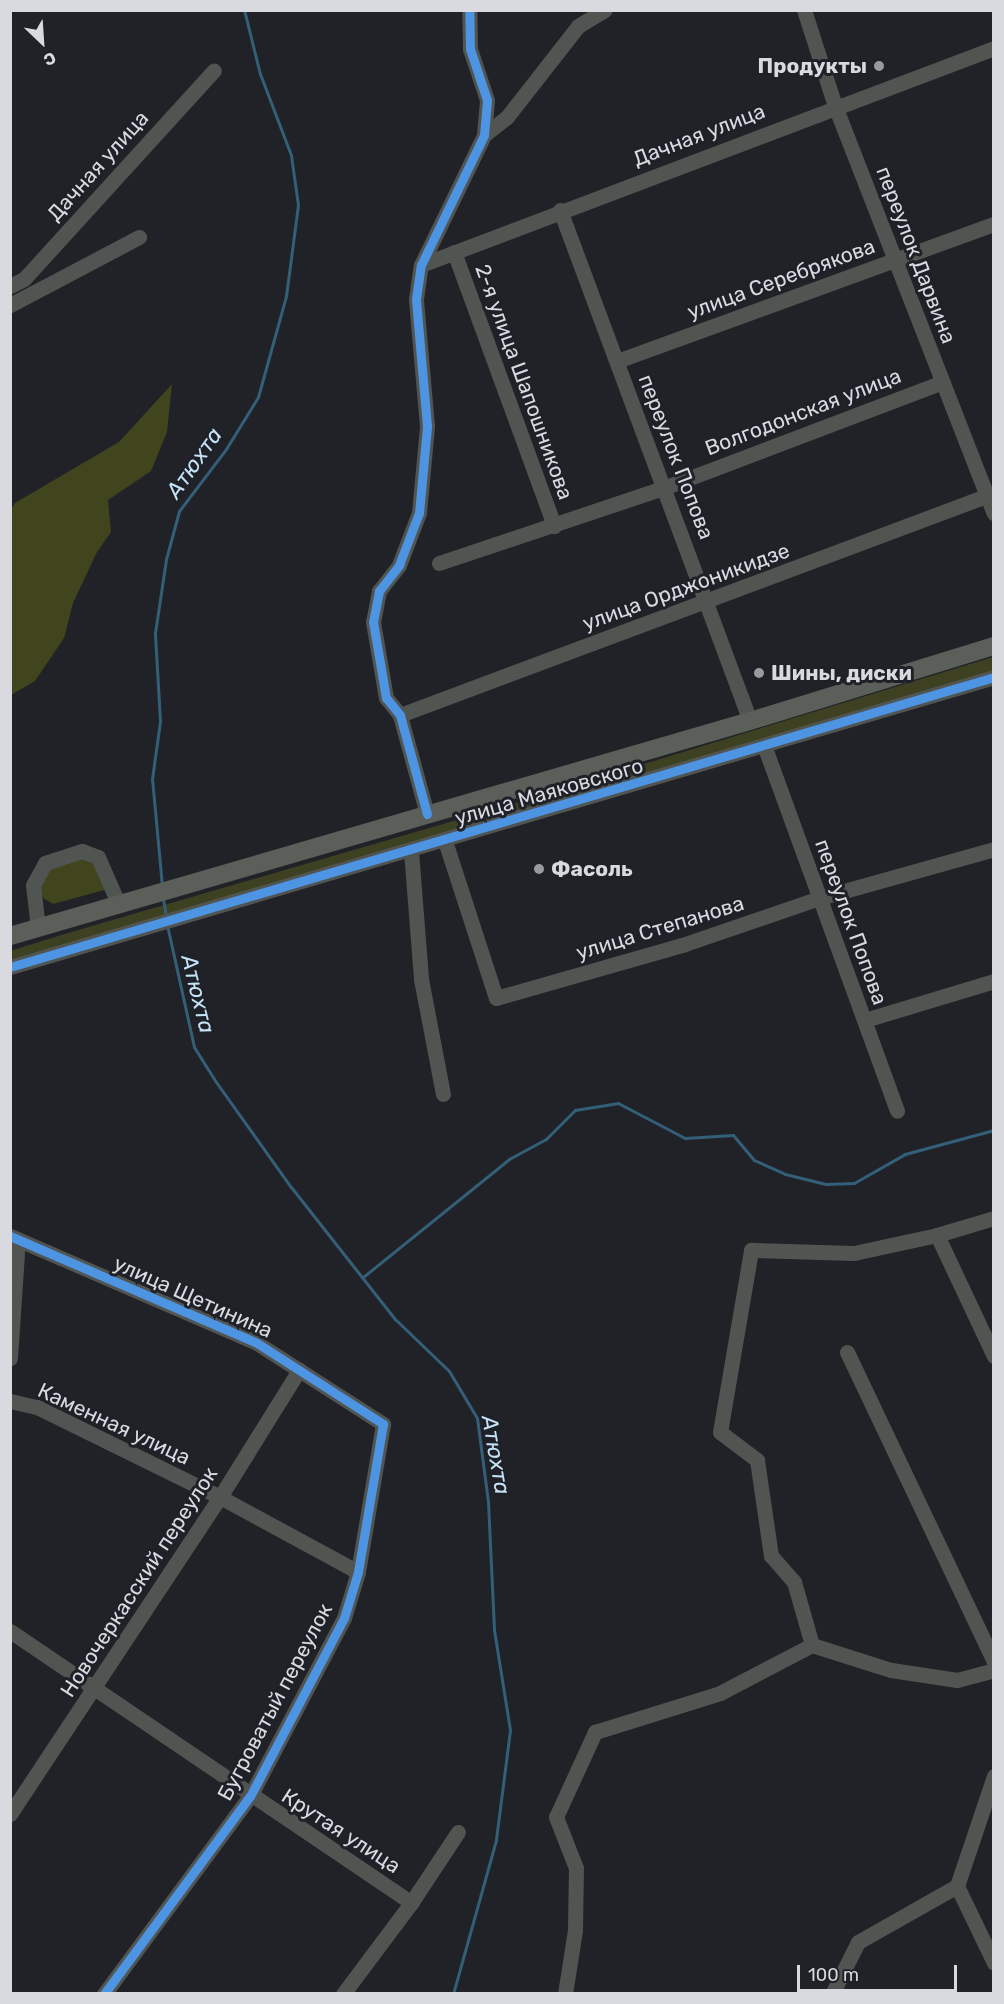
<!DOCTYPE html>
<html>
<head>
<meta charset="utf-8">
<style>
	body { margin:0 }
	#map { position:relative; width:1004px; height:2004px; overflow:hidden; background:#212227; font-family:Rubik,sans-serif }
	div>[style] { position:absolute }
	.green>* { inset:0; background:#3d4122 }
	.forest>* { inset:0; background:#41451d }
	.stream>* { height:3px; margin:-1.5px; padding:0 1.5px; transform-origin:1.5px; border-radius:1.5px; background:#335f78 }
	.minor>* { height:15px; margin:-7.5px; padding:0 7.5px; transform-origin:7.5px; border-radius:7.5px; background:#515552 }
	.major>* { height:18px; margin:-9px; padding:0 9px; transform-origin:9px; border-radius:9px; background:#5a6059 }
	.cycleway>* { height:9px; margin:-4.5px; padding:0 4.5px; transform-origin:4.5px; border-radius:4.5px; background:#4d94e3 }
	.dots>* { width:16px; height:16px; translate:-50% -50%; box-sizing:border-box; border:3px solid #1f2129; border-radius:50% }
	span { translate:-50% -50%; white-space:nowrap; text-align:center; line-height:1.15; -webkit-text-stroke:6px #1f2129; paint-order:stroke }
	.poi-label { font-size:21px; color:#d9dae0; font-weight:700 }
	.right { translate:-100% -50%; text-align:right }
	.left { translate:0 -50%; text-align:left }
	.street-label { font-size:21px; color:#d9dae0 }
	.water-label { font-size:22px; color:#c6e3f5; font-style:italic }
	.frame { position:absolute; inset:0; border:12px solid #d9dae0; pointer-events:none }
	.north { position:absolute; left:12px; top:12px; width:60px; height:60px; -webkit-text-stroke:4px #1f2129; paint-order:stroke; rotate:155deg; font-size:16px; font-weight:700; line-height:24px; text-align:center; color:#d9dae0 }
	.north::after { content:''; display:block; margin:auto; width:21px; height:27px; background:#d9dae0; clip-path:polygon(50% 0,100% 100%,50% 72%,0 100%) }
	.scale { position:absolute; left:797px; top:1965px; width:160px; height:27px; box-sizing:border-box; border:3px solid #d9dae0; border-top:0; padding-left:8px; font-size:18px; line-height:21px; white-space:nowrap; color:#d9dae0; -webkit-text-stroke:4px #1f2129; paint-order:stroke }
</style>
</head>
<body>
<div id="map">
	<div class="green">
		<i style="clip-path:polygon(993px 657px,993px 671px,11px 963px,10px 951px,68px 933px,536px 797px)"></i>
	</div>
	<div class="forest">
		<i style="clip-path:polygon(172px 384px,167px 432px,151px 471px,108px 500px,111px 532px,97px 552px,73px 603px,64px 638px,35px 681px,11px 695px,11px 510px,15px 503px,119px 442px)"></i>
		<i style="clip-path:polygon(78px 856px,96px 859px,108px 889px,53px 904px,43px 898px,39px 883px,48px 865px)"></i>
	</div>
	<div class="stream">
		<i style="left:162px;top:886px;width:107px;rotate:-95.3deg"></i>
		<i style="left:152px;top:779px;width:59px;rotate:-82.1deg"></i>
		<i style="left:160px;top:721px;width:88px;rotate:-93.3deg"></i>
		<i style="left:155px;top:633px;width:75px;rotate:-81.5deg"></i>
		<i style="left:166px;top:559px;width:50px;rotate:-74.8deg"></i>
		<i style="left:179px;top:511px;width:78px;rotate:-52.8deg"></i>
		<i style="left:226px;top:449px;width:61px;rotate:-58.4deg"></i>
		<i style="left:258px;top:397px;width:105px;rotate:-74.5deg"></i>
		<i style="left:286px;top:296px;width:92px;rotate:-82.5deg"></i>
		<i style="left:298px;top:205px;width:50px;rotate:-98deg"></i>
		<i style="left:291px;top:155px;width:87px;rotate:-110.9deg"></i>
		<i style="left:260px;top:74px;width:66px;rotate:-104deg"></i>
		<i style="left:163px;top:899px;width:17px;rotate:80deg"></i>
		<i style="left:167px;top:925px;width:125px;rotate:77.5deg"></i>
		<i style="left:194px;top:1047px;width:41px;rotate:57.8deg"></i>
		<i style="left:216px;top:1082px;width:129px;rotate:54.5deg"></i>
		<i style="left:291px;top:1187px;width:168px;rotate:51.8deg"></i>
		<i style="left:395px;top:1319px;width:75px;rotate:43.9deg"></i>
		<i style="left:449px;top:1371px;width:55px;rotate:59.2deg"></i>
		<i style="left:477px;top:1418px;width:85px;rotate:82.5deg"></i>
		<i style="left:488px;top:1502px;width:128px;rotate:87.3deg"></i>
		<i style="left:494px;top:1630px;width:101px;rotate:80.9deg"></i>
		<i style="left:510px;top:1730px;width:111px;rotate:97.3deg"></i>
		<i style="left:496px;top:1840px;width:160px;rotate:105.6deg"></i>
		<i style="left:363px;top:1277px;width:188px;rotate:-38.9deg"></i>
		<i style="left:509px;top:1159px;width:42px;rotate:-28.4deg"></i>
		<i style="left:546px;top:1139px;width:41px;rotate:-45deg"></i>
		<i style="left:575px;top:1110px;width:44px;rotate:-9.2deg"></i>
		<i style="left:618px;top:1103px;width:76px;rotate:27.6deg"></i>
		<i style="left:685px;top:1138px;width:48px;rotate:-3.6deg"></i>
		<i style="left:733px;top:1135px;width:33px;rotate:50deg"></i>
		<i style="left:754px;top:1160px;width:34px;rotate:24deg"></i>
		<i style="left:785px;top:1174px;width:42px;rotate:13.7deg"></i>
		<i style="left:826px;top:1184px;width:28px;rotate:-2deg"></i>
		<i style="left:854px;top:1183px;width:59px;rotate:-29.6deg"></i>
		<i style="left:905px;top:1154px;width:92px;rotate:-15.1deg"></i>
	</div>
	<div class="minor">
		<i style="left:804px;top:10px;width:101px;rotate:72.1deg"></i>
		<i style="left:835px;top:106px;width:437px;rotate:68.7deg"></i>
		<i style="left:484px;top:135px;width:29px;rotate:-38deg"></i>
		<i style="left:507px;top:117px;width:115px;rotate:-52deg"></i>
		<i style="left:578px;top:26px;width:31px;rotate:-31deg"></i>
		<i style="left:560px;top:210px;width:545px;rotate:69.6deg"></i>
		<i style="left:454px;top:252px;width:292px;rotate:69.9deg"></i>
		<i style="left:421px;top:265px;width:613px;rotate:-20.74deg"></i>
		<i style="left:10px;top:286px;width:16px;rotate:-27deg"></i>
		<i style="left:24px;top:279px;width:282px;rotate:-47.7deg"></i>
		<i style="left:10px;top:305px;width:146px;rotate:-27.8deg"></i>
		<i style="left:617px;top:361px;width:401px;rotate:-20deg"></i>
		<i style="left:439px;top:563px;width:239px;rotate:-18.5deg"></i>
		<i style="left:666px;top:487px;width:296px;rotate:-20.8deg"></i>
		<i style="left:400px;top:715px;width:626px;rotate:-20.49deg"></i>
		<i style="left:765px;top:748px;width:386px;rotate:70deg"></i>
		<i style="left:427px;top:814px;width:103px;rotate:-105.3deg"></i>
		<i style="left:400px;top:715px;width:22px;rotate:-129deg"></i>
		<i style="left:386px;top:698px;width:77px;rotate:-99.7deg"></i>
		<i style="left:373px;top:622px;width:32px;rotate:-79deg"></i>
		<i style="left:379px;top:591px;width:33px;rotate:-52deg"></i>
		<i style="left:399px;top:565px;width:56px;rotate:-69deg"></i>
		<i style="left:419px;top:513px;width:87px;rotate:-84.7deg"></i>
		<i style="left:427px;top:426px;width:127px;rotate:-95deg"></i>
		<i style="left:416px;top:299px;width:34px;rotate:-82deg"></i>
		<i style="left:421px;top:265px;width:144px;rotate:-64.1deg"></i>
		<i style="left:484px;top:135px;width:35px;rotate:-85deg"></i>
		<i style="left:487px;top:100px;width:54px;rotate:-108.4deg"></i>
		<i style="left:470px;top:49px;width:39px;rotate:-91deg"></i>
		<i style="left:445px;top:841px;width:165px;rotate:72deg"></i>
		<i style="left:496px;top:998px;width:197px;rotate:-15.9deg"></i>
		<i style="left:685px;top:944px;width:142px;rotate:-18.9deg"></i>
		<i style="left:819px;top:898px;width:182px;rotate:-15.6deg"></i>
		<i style="left:411px;top:851px;width:128px;rotate:85.5deg"></i>
		<i style="left:421px;top:979px;width:117px;rotate:79.2deg"></i>
		<i style="left:38px;top:928px;width:43px;rotate:-96.6deg"></i>
		<i style="left:33px;top:885px;width:25px;rotate:-61deg"></i>
		<i style="left:45px;top:863px;width:39px;rotate:-18deg"></i>
		<i style="left:82px;top:851px;width:17px;rotate:21deg"></i>
		<i style="left:98px;top:857px;width:52px;rotate:66.4deg"></i>
		<i style="left:10px;top:967px;width:1026px;rotate:-16.42deg"></i>
		<i style="left:865px;top:1020px;width:135px;rotate:-16.8deg"></i>
		<i style="left:937px;top:1235px;width:134px;rotate:64.8deg"></i>
		<i style="left:10px;top:1236px;width:269px;rotate:23.4deg"></i>
		<i style="left:257px;top:1343px;width:150px;rotate:32.7deg"></i>
		<i style="left:383px;top:1424px;width:150px;rotate:99.6deg"></i>
		<i style="left:358px;top:1572px;width:48px;rotate:106.9deg"></i>
		<i style="left:344px;top:1618px;width:201px;rotate:117.8deg"></i>
		<i style="left:250px;top:1796px;width:246px;rotate:126.4deg"></i>
		<i style="left:847px;top:1352px;width:343px;rotate:64.6deg"></i>
		<i style="left:10px;top:1358px;width:119px;rotate:-86.2deg"></i>
		<i style="left:10px;top:1401px;width:28px;rotate:13deg"></i>
		<i style="left:37px;top:1407px;width:204px;rotate:26.2deg"></i>
		<i style="left:220px;top:1497px;width:157px;rotate:28.5deg"></i>
		<i style="left:10px;top:1631px;width:485px;rotate:34.1deg"></i>
		<i style="left:812px;top:1645px;width:66px;rotate:-105.9deg"></i>
		<i style="left:794px;top:1582px;width:35px;rotate:-131deg"></i>
		<i style="left:771px;top:1556px;width:97px;rotate:-98.3deg"></i>
		<i style="left:757px;top:1460px;width:46px;rotate:-142.9deg"></i>
		<i style="left:720px;top:1432px;width:185px;rotate:-80.3deg"></i>
		<i style="left:751px;top:1250px;width:103px;rotate:1.7deg"></i>
		<i style="left:854px;top:1253px;width:85px;rotate:-12.2deg"></i>
		<i style="left:937px;top:1235px;width:59px;rotate:-16.6deg"></i>
		<i style="left:10px;top:1814px;width:380px;rotate:-56.5deg"></i>
		<i style="left:220px;top:1497px;width:150px;rotate:-58.1deg"></i>
		<i style="left:957px;top:1886px;width:85px;rotate:64.3deg"></i>
		<i style="left:343px;top:1994px;width:114px;rotate:-53.2deg"></i>
		<i style="left:411px;top:1903px;width:85px;rotate:-56.5deg"></i>
		<i style="left:565px;top:1994px;width:65px;rotate:-81.1deg"></i>
		<i style="left:575px;top:1930px;width:62px;rotate:-89.1deg"></i>
		<i style="left:576px;top:1868px;width:55px;rotate:-111.4deg"></i>
		<i style="left:556px;top:1817px;width:94px;rotate:-65.4deg"></i>
		<i style="left:595px;top:1732px;width:131px;rotate:-17.3deg"></i>
		<i style="left:720px;top:1693px;width:104px;rotate:-27.6deg"></i>
		<i style="left:812px;top:1645px;width:83px;rotate:17.6deg"></i>
		<i style="left:891px;top:1670px;width:67px;rotate:8.6deg"></i>
		<i style="left:957px;top:1680px;width:38px;rotate:-15deg"></i>
		<i style="left:832px;top:1994px;width:58px;rotate:-63.4deg"></i>
		<i style="left:858px;top:1942px;width:114px;rotate:-29.5deg"></i>
		<i style="left:957px;top:1886px;width:116px;rotate:-71.4deg"></i>
	</div>
	<div class="major">
		<i style="left:10px;top:936px;width:771px;rotate:-16.2deg"></i>
		<i style="left:750px;top:721px;width:255px;rotate:-17.1deg"></i>
	</div>
	<div class="cycleway">
		<i style="left:427px;top:814px;width:103px;rotate:-105.3deg"></i>
		<i style="left:400px;top:715px;width:22px;rotate:-129deg"></i>
		<i style="left:386px;top:698px;width:77px;rotate:-99.7deg"></i>
		<i style="left:373px;top:622px;width:32px;rotate:-79deg"></i>
		<i style="left:379px;top:591px;width:33px;rotate:-52deg"></i>
		<i style="left:399px;top:565px;width:56px;rotate:-69deg"></i>
		<i style="left:419px;top:513px;width:87px;rotate:-84.7deg"></i>
		<i style="left:427px;top:426px;width:127px;rotate:-95deg"></i>
		<i style="left:416px;top:299px;width:34px;rotate:-82deg"></i>
		<i style="left:421px;top:265px;width:144px;rotate:-64.1deg"></i>
		<i style="left:484px;top:135px;width:35px;rotate:-85deg"></i>
		<i style="left:487px;top:100px;width:54px;rotate:-108.4deg"></i>
		<i style="left:470px;top:49px;width:39px;rotate:-91deg"></i>
		<i style="left:10px;top:967px;width:1026px;rotate:-16.42deg"></i>
		<i style="left:10px;top:1236px;width:269px;rotate:23.4deg"></i>
		<i style="left:257px;top:1343px;width:150px;rotate:32.7deg"></i>
		<i style="left:383px;top:1424px;width:150px;rotate:99.6deg"></i>
		<i style="left:358px;top:1572px;width:48px;rotate:106.9deg"></i>
		<i style="left:344px;top:1618px;width:201px;rotate:117.8deg"></i>
		<i style="left:250px;top:1796px;width:246px;rotate:126.4deg"></i>
	</div>
	<div class="dots">
		<i style="left:879px;top:66px;background:#999a9f"></i>
		<i style="left:759px;top:673px;background:#999a9f"></i>
		<i style="left:539px;top:869px;background:#999a9f"></i>
	</div>
	<div class="poi-label">
		<span class="right" style="left:867px;top:66px">Продукты</span>
		<span class="left" style="left:771px;top:673px">Шины, диски</span>
		<span class="left" style="left:551px;top:869px">Фасоль</span>
	</div>
	<div class="street-label">
		<span style="left:699px;top:135px;rotate:-21deg">Дачная улица</span>
		<span style="left:98px;top:166px;rotate:-48deg">Дачная улица</span>
		<span style="left:916px;top:255px;rotate:69deg">переулок Дарвина</span>
		<span style="left:781px;top:279px;rotate:-20deg">улица Серебрякова</span>
		<span style="left:524px;top:382px;rotate:70deg">2-я улица Шапошникова</span>
		<span style="left:803px;top:412px;rotate:-21deg">Волгодонская улица</span>
		<span style="left:676px;top:457px;rotate:69deg">переулок Попова</span>
		<span style="left:686px;top:587px;rotate:-20deg">улица Орджоникидзе</span>
		<span style="left:549px;top:792px;rotate:-16deg">улица Маяковского</span>
		<span style="left:851px;top:922px;rotate:70deg">переулок Попова</span>
		<span style="left:660px;top:928px;rotate:-17deg">улица Степанова</span>
		<span style="left:193px;top:1297px;rotate:24deg">улица Щетинина</span>
		<span style="left:114px;top:1424px;rotate:25deg">Каменная улица</span>
		<span style="left:139px;top:1582px;rotate:-57deg">Новочеркасский переулок</span>
		<span style="left:275px;top:1702px;rotate:-62deg">Бугроватый переулок</span>
		<span style="left:341px;top:1831px;rotate:33deg">Крутая улица</span>
	</div>
	<div class="water-label">
		<span style="left:194px;top:463px;rotate:-55deg">Атюхта</span>
		<span style="left:198px;top:994px;rotate:76deg">Атюхта</span>
		<span style="left:496px;top:1455px;rotate:80deg">Атюхта</span>
	</div>
	<div class="frame"></div>
	<div class="north">С</div>
	<div class="scale">100 m</div>
</div>
</body>
</html>
